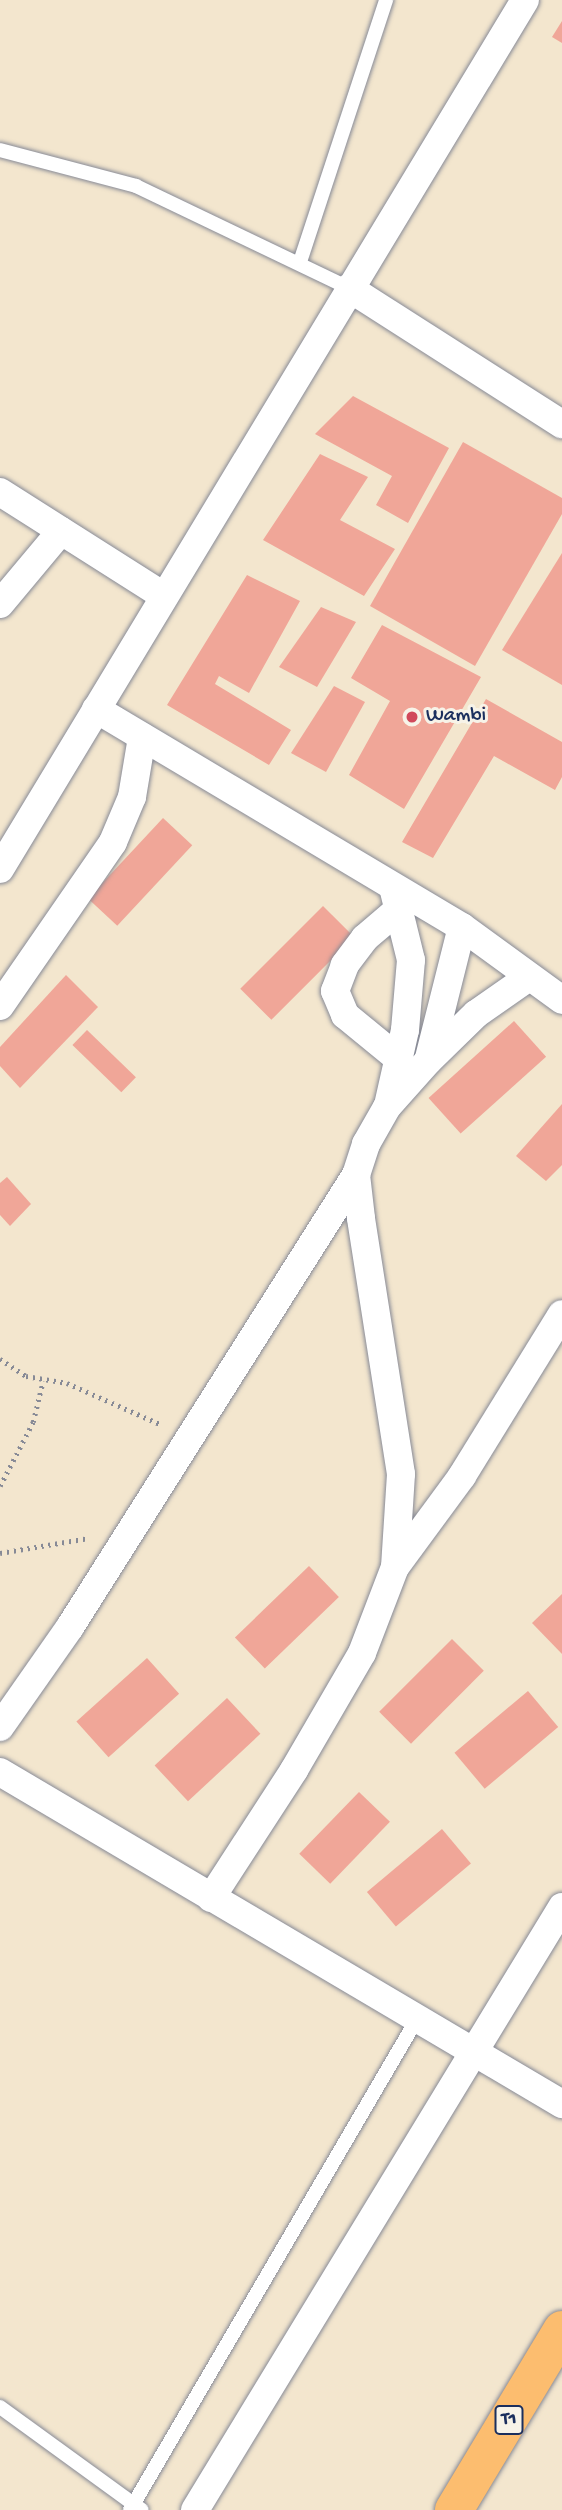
<!DOCTYPE html>
<html>
<head>
<meta charset="utf-8">
<style>
	body { margin:0 }
	#map { position:relative; width:562px; height:2510px; overflow:hidden; background:#f3e6ce; font-family:"Gochi Hand",sans-serif }
	div>[style] { position:absolute }
	.building>* { inset:0; background:#f0a698; transform-origin:0 0 }
	.path>* { height:4.5px; margin-top:-2.25px; transform-origin:0; background:repeating-linear-gradient(90deg,#878a96 0 2px,transparent 0 7px) }
	.roads { filter:drop-shadow(0 0 2px #878a96) drop-shadow(0 0 2px #878a96) }
	.service>* { height:14px; margin:-7px; padding:0 7px; transform-origin:7px; border-radius:7px; background:#fff }
	.minor>* { height:28px; margin:-14px; padding:0 14px; transform-origin:14px; border-radius:14px; background:#fff }
	.trunk>* { height:38px; margin:-19px; padding:0 19px; transform-origin:19px; border-radius:19px; background:#fcbd6f }
	.dots>* { width:19px; height:19px; translate:-50% -50%; box-sizing:border-box; border:4px solid #f7f3e8; border-radius:50% }
	span { translate:-50% -50%; white-space:nowrap; text-align:center; line-height:1.15; -webkit-text-stroke:6px #f7f3e8; paint-order:stroke }
	.shield-label span { padding:2px 5px; background:#f7f3e8; border:2px solid; border-radius:5px; -webkit-text-stroke-width:0 }
	.shield-label { font-size:19px; color:#1b2f5e; font-weight:700 }
	.poi-label { font-size:21px; color:#1b2f5e }
	.left { translate:0 -50%; text-align:left }
</style>
</head>
<body>
<div id="map">
	<div class="building">
		<i style="clip-path:polygon(562px 21px,562px 43px,552px 37px)"></i>
		<i style="clip-path:polygon(353px 396px,449px 448px,408px 523px,376px 505px,392px 476px,315px 434px)"></i>
		<i style="clip-path:polygon(463px 442px,562px 498px,562px 514px,475px 666px,370px 606px)"></i>
		<i style="clip-path:polygon(320px 454px,368px 477px,340px 520px,395px 549px,364px 596px,263px 540px)"></i>
		<i style="clip-path:polygon(562px 553px,562px 685px,502px 650px)"></i>
		<i style="clip-path:polygon(247px 575px,300px 601px,249px 693px,219px 676px,215px 684px,291px 730px,269px 765px,167px 705px)"></i>
		<i style="clip-path:polygon(321px 607px,356px 622px,317px 687px,279px 667px)"></i>
		<i style="clip-path:polygon(382px 625px,481px 677px,404px 809px,349px 775px,390px 701px,351px 678px)"></i>
		<i style="clip-path:polygon(334px 686px,365px 702px,326px 772px,291px 753px)"></i>
		<i style="clip-path:polygon(486px 699px,562px 742px,562px 777px,555px 790px,494px 756px,433px 858px,402px 842px)"></i>
		<i style="left:163px;top:818px;width:40px;height:110px;rotate:43deg"></i>
		<i style="left:323px;top:906px;width:44px;height:117px;rotate:45deg"></i>
		<i style="clip-path:polygon(66px 975px,98px 1007px,20px 1088px,0 1066px,0 1047px)"></i>
		<i style="left:514px;top:1021px;width:48px;height:115px;rotate:48deg"></i>
		<i style="left:87px;top:1030px;width:68px;height:21px;rotate:44deg"></i>
		<i style="clip-path:polygon(562px 1104px,562px 1165px,546px 1181px,516px 1156px)"></i>
		<i style="clip-path:polygon(7px 1177px,31px 1204px,10px 1226px,0 1215px,0 1183px)"></i>
		<i style="left:309px;top:1566px;width:43px;height:103px;rotate:46deg"></i>
		<i style="clip-path:polygon(562px 1594px,562px 1654px,532px 1623px)"></i>
		<i style="left:452px;top:1639px;width:45px;height:103px;rotate:45deg"></i>
		<i style="left:147px;top:1658px;width:48px;height:95px;rotate:48deg"></i>
		<i style="left:528px;top:1691px;width:47px;height:96px;rotate:50deg"></i>
		<i style="left:227px;top:1698px;width:49px;height:99px;rotate:47deg"></i>
		<i style="left:359px;top:1792px;width:43px;height:86px;rotate:44deg"></i>
		<i style="left:442px;top:1829px;width:45px;height:98px;rotate:50deg"></i>
	</div>
	<div class="path">
		<i style="left:0;top:1359px;width:31px;rotate:33deg"></i>
		<i style="left:26px;top:1376px;width:42px;rotate:9.7deg"></i>
		<i style="left:67px;top:1383px;width:102px;rotate:23.8deg"></i>
		<i style="left:0;top:1486px;width:72px;rotate:-62.7deg"></i>
		<i style="left:33px;top:1422px;width:42px;rotate:-76.3deg"></i>
		<i style="left:0;top:1553px;width:90px;rotate:-9.6deg"></i>
	</div>
	<div class="roads">
		<div class="service">
			<i style="left:0;top:150px;width:141px;rotate:14.8deg"></i>
			<i style="left:136px;top:186px;width:236px;rotate:25.6deg"></i>
			<i style="left:300px;top:262px;width:276px;rotate:-71.8deg"></i>
			<i style="left:0;top:2407px;width:175px;rotate:36deg"></i>
			<i style="left:130px;top:2510px;width:569px;rotate:-59.69deg"></i>
		</div>
		<div class="minor">
			<i style="left:349px;top:288px;width:253px;rotate:32.6deg"></i>
			<i style="left:0;top:492px;width:194px;rotate:32.4deg"></i>
			<i style="left:0;top:604px;width:95px;rotate:-50.1deg"></i>
			<i style="left:96px;top:709px;width:426px;rotate:30.8deg"></i>
			<i style="left:462px;top:927px;width:124px;rotate:36.1deg"></i>
			<i style="left:0;top:869px;width:1015px;rotate:-58.86deg"></i>
			<i style="left:399px;top:909px;width:45px;rotate:139.5deg"></i>
			<i style="left:365px;top:938px;width:34px;rotate:127deg"></i>
			<i style="left:345px;top:965px;width:28px;rotate:111deg"></i>
			<i style="left:335px;top:991px;width:26px;rotate:67deg"></i>
			<i style="left:345px;top:1015px;width:71px;rotate:39.3deg"></i>
			<i style="left:0;top:1006px;width:199px;rotate:-55.4deg"></i>
			<i style="left:113px;top:842px;width:49px;rotate:-67.1deg"></i>
			<i style="left:132px;top:797px;width:61px;rotate:-80.5deg"></i>
			<i style="left:429px;top:1058px;width:135px;rotate:-75.9deg"></i>
			<i style="left:389px;top:1101px;width:73px;rotate:-77.3deg"></i>
			<i style="left:405px;top:1030px;width:70px;rotate:-85.1deg"></i>
			<i style="left:411px;top:960px;width:75px;rotate:-103.9deg"></i>
			<i style="left:396px;top:1566px;width:112px;rotate:-53.7deg"></i>
			<i style="left:462px;top:1476px;width:190px;rotate:-58.3deg"></i>
			<i style="left:0;top:1727px;width:122px;rotate:-55deg"></i>
			<i style="left:70px;top:1627px;width:535px;rotate:-57.68deg"></i>
			<i style="left:0;top:1772px;width:653px;rotate:30.57deg"></i>
			<i style="left:211px;top:1898px;width:153px;rotate:-57deg"></i>
			<i style="left:294px;top:1770px;width:135px;rotate:-59.8deg"></i>
			<i style="left:362px;top:1653px;width:92px;rotate:-69deg"></i>
			<i style="left:395px;top:1567px;width:93px;rotate:-86.3deg"></i>
			<i style="left:401px;top:1474px;width:259px;rotate:-98.9deg"></i>
			<i style="left:361px;top:1218px;width:43px;rotate:-96.6deg"></i>
			<i style="left:356px;top:1175px;width:33px;rotate:-72deg"></i>
			<i style="left:366px;top:1144px;width:43px;rotate:-60.4deg"></i>
			<i style="left:387px;top:1107px;width:62px;rotate:-48.3deg"></i>
			<i style="left:428px;top:1061px;width:67px;rotate:-44.4deg"></i>
			<i style="left:476px;top:1014px;width:65px;rotate:-34.9deg"></i>
			<i style="left:195px;top:2510px;width:706px;rotate:-58.67deg"></i>
		</div>
		<div class="trunk">
			<i style="left:454px;top:2510px;width:210px;rotate:-59deg"></i>
		</div>
	</div>
	<div class="dots">
		<i style="left:412px;top:717px;background:#d1495b"></i>
	</div>
	<div class="shield-label">
		<span style="left:509px;top:2420px">T1</span>
	</div>
	<div class="poi-label">
		<span class="left" style="left:426px;top:717px">Wambi</span>
	</div>
</div>
</body>
</html>
